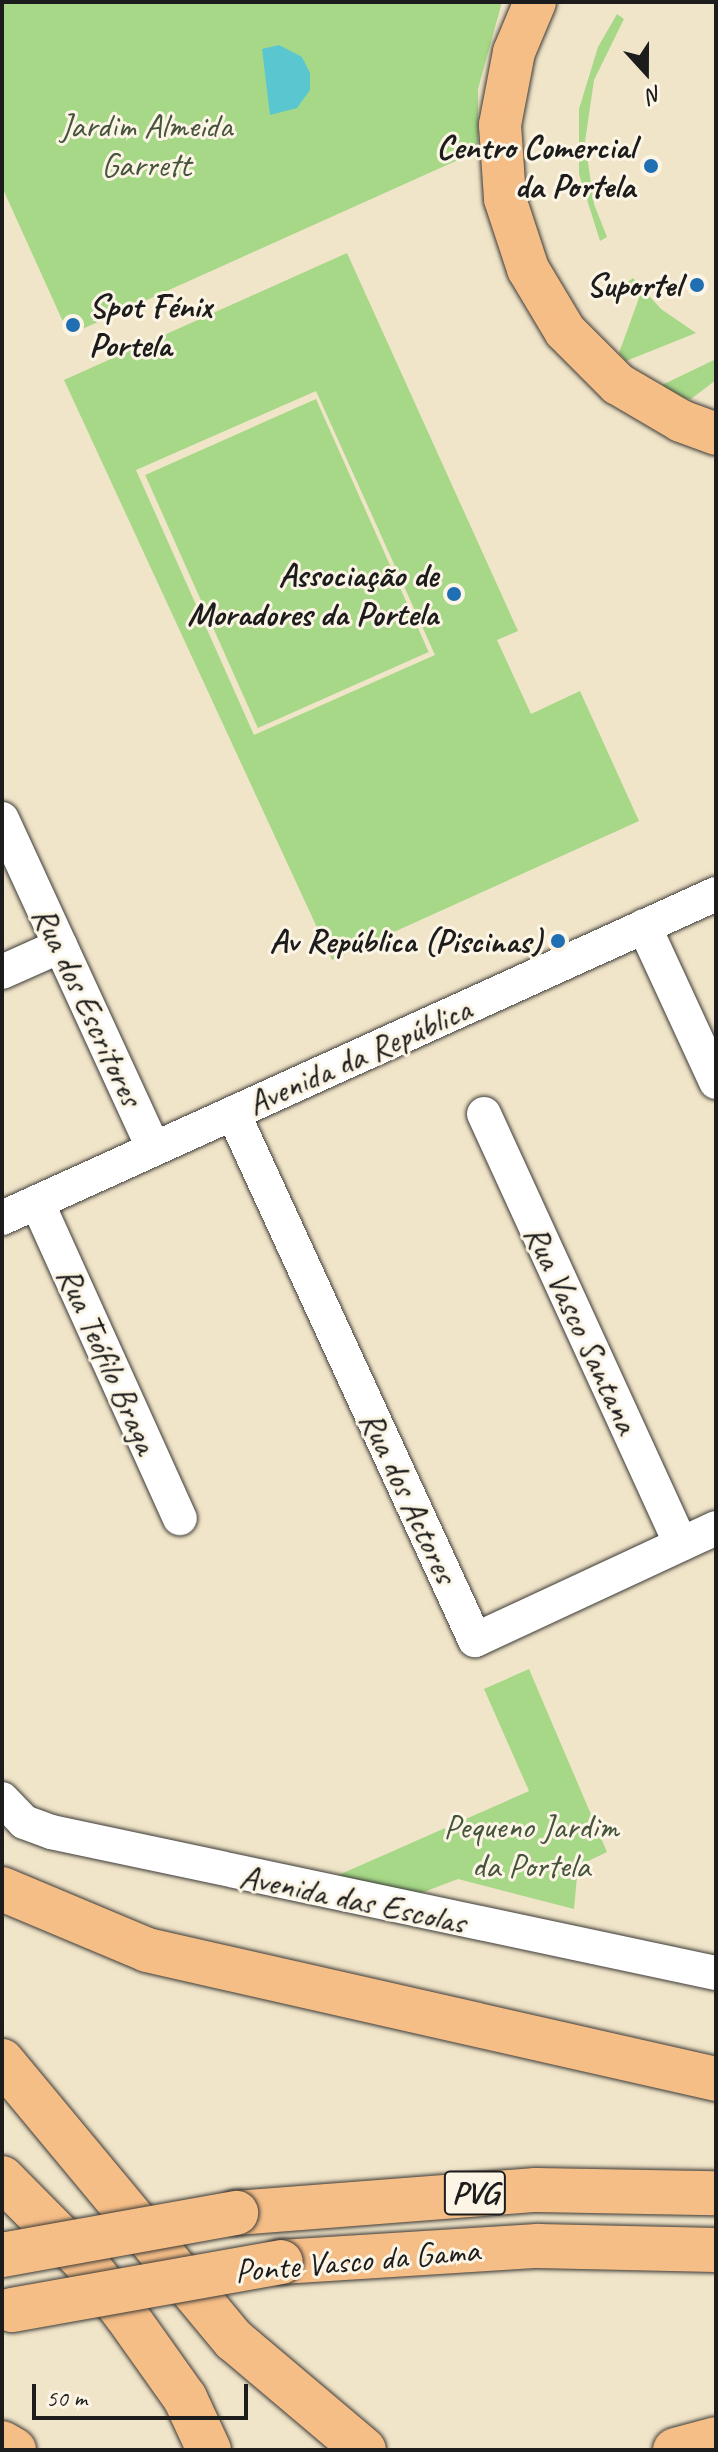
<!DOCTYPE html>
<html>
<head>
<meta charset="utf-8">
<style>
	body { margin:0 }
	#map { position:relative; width:718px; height:2452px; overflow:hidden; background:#f1e5c9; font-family:Caveat,sans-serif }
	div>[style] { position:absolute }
	.green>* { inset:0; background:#a6d887; transform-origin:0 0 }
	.water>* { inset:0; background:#5ac7d0 }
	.roads { filter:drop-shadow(0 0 2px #3c3a36) drop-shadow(0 0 2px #3c3a36) }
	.minor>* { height:34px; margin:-17px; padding:0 17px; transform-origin:17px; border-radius:17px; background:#fff }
	.major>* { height:42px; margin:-21px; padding:0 21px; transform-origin:21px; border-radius:21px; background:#f6be87 }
	.highway>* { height:44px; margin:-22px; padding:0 22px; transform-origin:22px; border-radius:22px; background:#f6be87 }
	.bridges { filter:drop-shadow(0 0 2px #3c3a36) drop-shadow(0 0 2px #3c3a36) }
	.highway-bridge>* { height:44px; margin:-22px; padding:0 22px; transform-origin:22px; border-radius:22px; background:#f6be87 }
	.dots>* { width:22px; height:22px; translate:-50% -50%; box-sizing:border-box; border:4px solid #fcf5e5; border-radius:50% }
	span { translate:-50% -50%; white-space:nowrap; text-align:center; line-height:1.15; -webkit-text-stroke:6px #fcf5e5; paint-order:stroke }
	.shield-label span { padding:2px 6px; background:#fcf5e5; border:2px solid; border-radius:6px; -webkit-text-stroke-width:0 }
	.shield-label { font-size:32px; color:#1c1c1c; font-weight:700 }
	.park-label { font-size:34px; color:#45543c }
	.poi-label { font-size:34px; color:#1c1c1c; font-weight:700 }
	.right { translate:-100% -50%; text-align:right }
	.left { translate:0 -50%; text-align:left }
	.street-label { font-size:34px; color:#1c1c1c }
	.frame { position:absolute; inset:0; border:4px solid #1c1c1c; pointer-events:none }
	.north { position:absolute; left:606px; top:32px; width:80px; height:80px; -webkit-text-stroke:6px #fcf5e5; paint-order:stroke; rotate:159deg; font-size:22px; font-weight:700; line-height:32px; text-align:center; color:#1c1c1c }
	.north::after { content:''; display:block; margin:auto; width:28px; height:36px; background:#1c1c1c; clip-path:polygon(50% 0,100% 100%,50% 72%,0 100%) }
	.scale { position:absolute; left:32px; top:2384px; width:216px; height:36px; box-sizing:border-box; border:4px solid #1c1c1c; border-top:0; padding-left:10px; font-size:24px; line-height:28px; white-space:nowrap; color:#1c1c1c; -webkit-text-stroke:6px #fcf5e5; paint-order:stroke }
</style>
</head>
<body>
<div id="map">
	<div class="green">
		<i style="clip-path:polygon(2px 2px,502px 2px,478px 89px,478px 151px,69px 335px,2px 187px)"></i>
		<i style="clip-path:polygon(617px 14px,624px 19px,594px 80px,585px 142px,594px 204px,607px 237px,600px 241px,579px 174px,579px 109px,598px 47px)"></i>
		<i style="clip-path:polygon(evenodd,347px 253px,518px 631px,497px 640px,531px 714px,580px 691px,639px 821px,332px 960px,64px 380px,347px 253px,316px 391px,435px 655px,254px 735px,136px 470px,316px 391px)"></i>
		<i style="clip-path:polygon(633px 278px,661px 309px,696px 333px,626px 361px,619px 353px,639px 298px,626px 283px)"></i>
		<i style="clip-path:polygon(716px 359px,716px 380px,691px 399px,680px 398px,662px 385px)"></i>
		<i style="left:316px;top:399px;width:277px;height:187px;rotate:66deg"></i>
		<i style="clip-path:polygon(529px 1669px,607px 1852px,578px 1866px,574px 1909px,458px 1879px,421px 1893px,334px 1877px,529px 1791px,484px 1689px)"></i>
	</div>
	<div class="water">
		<i style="clip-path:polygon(279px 45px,302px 57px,310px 73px,310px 90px,297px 108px,270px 115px,262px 49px)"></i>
	</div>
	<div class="roads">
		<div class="minor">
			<i style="left:2px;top:819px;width:363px;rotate:65.3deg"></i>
			<i style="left:644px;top:926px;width:172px;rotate:65.2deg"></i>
			<i style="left:2px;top:972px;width:64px;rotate:-24.1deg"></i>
			<i style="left:233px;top:1113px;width:580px;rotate:65.34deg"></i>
			<i style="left:475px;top:1640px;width:266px;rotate:-24.9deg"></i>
			<i style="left:484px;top:1114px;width:473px;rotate:65.4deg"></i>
			<i style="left:37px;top:1202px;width:347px;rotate:65.7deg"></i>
			<i style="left:2px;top:1218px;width:784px;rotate:-24.41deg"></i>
			<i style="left:2px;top:1799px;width:32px;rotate:46deg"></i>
			<i style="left:24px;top:1822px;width:29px;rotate:20deg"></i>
			<i style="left:51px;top:1832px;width:680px;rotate:11.97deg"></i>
		</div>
		<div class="major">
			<i style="left:535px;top:2px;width:54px;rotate:112.8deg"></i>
			<i style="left:514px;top:52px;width:74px;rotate:100.9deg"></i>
			<i style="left:500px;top:125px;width:74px;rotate:86.1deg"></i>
			<i style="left:505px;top:199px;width:74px;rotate:71.8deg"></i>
			<i style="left:528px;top:269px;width:72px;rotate:59.2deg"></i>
			<i style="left:565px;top:331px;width:75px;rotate:45deg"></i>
			<i style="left:618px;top:384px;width:73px;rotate:30.4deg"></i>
			<i style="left:681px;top:421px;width:37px;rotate:20deg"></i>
		</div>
		<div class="highway">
			<i style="left:2px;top:1889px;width:157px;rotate:22.8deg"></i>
			<i style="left:147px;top:1950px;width:583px;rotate:12.77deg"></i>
			<i style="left:2px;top:2061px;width:363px;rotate:50.3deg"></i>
			<i style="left:234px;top:2340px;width:170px;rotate:40.2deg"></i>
			<i style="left:2px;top:2178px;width:118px;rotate:45.3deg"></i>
			<i style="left:85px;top:2262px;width:67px;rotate:52.3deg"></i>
			<i style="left:126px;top:2315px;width:102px;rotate:54.6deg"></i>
			<i style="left:185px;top:2398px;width:57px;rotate:65.2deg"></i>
			<i style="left:236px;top:2213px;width:301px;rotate:-4.4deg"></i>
			<i style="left:536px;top:2190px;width:180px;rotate:1deg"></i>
			<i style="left:281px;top:2262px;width:257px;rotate:-3.6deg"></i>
			<i style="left:538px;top:2246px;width:178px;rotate:1.3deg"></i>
			<i style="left:2px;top:2443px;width:14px;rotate:30deg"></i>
			<i style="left:675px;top:2450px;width:42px;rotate:-15deg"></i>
		</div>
	</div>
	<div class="bridges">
		<div class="highway-bridge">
			<i style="left:2px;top:2255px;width:238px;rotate:-10.2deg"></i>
			<i style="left:12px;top:2310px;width:273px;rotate:-10.1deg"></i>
		</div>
	</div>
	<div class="dots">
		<i style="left:651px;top:166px;background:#1f6fb2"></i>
		<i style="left:697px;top:285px;background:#1f6fb2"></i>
		<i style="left:73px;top:325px;background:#1f6fb2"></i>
		<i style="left:454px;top:594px;background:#1f6fb2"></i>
		<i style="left:558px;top:941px;background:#1f6fb2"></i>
	</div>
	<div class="shield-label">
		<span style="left:475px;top:2193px">PVG</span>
	</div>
	<div class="park-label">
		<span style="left:146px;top:145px">Jardim Almeida<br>Garrett</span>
		<span style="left:531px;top:1846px">Pequeno Jardim<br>da Portela</span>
	</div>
	<div class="poi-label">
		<span class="right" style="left:635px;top:166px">Centro Comercial<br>da Portela</span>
		<span class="right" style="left:681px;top:285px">Suportel</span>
		<span class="left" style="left:89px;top:325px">Spot Fénix<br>Portela</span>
		<span class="right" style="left:438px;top:594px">Associação de<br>Moradores da Portela</span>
		<span class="right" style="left:542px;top:941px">Av República (Piscinas)</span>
	</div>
	<div class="street-label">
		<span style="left:88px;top:1006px;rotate:65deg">Rua dos Escritores</span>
		<span style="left:359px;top:1056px;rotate:-24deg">Avenida da República</span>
		<span style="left:582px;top:1329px;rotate:65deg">Rua Vasco Santana</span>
		<span style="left:108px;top:1360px;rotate:66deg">Rua Teófilo Braga</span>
		<span style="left:409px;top:1497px;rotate:65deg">Rua dos Actores</span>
		<span style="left:353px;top:1899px;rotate:12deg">Avenida das Escolas</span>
		<span style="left:357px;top:2260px;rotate:-5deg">Ponte Vasco da Gama</span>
	</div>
	<div class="frame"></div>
	<div class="north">N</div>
	<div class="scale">50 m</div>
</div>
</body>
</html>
